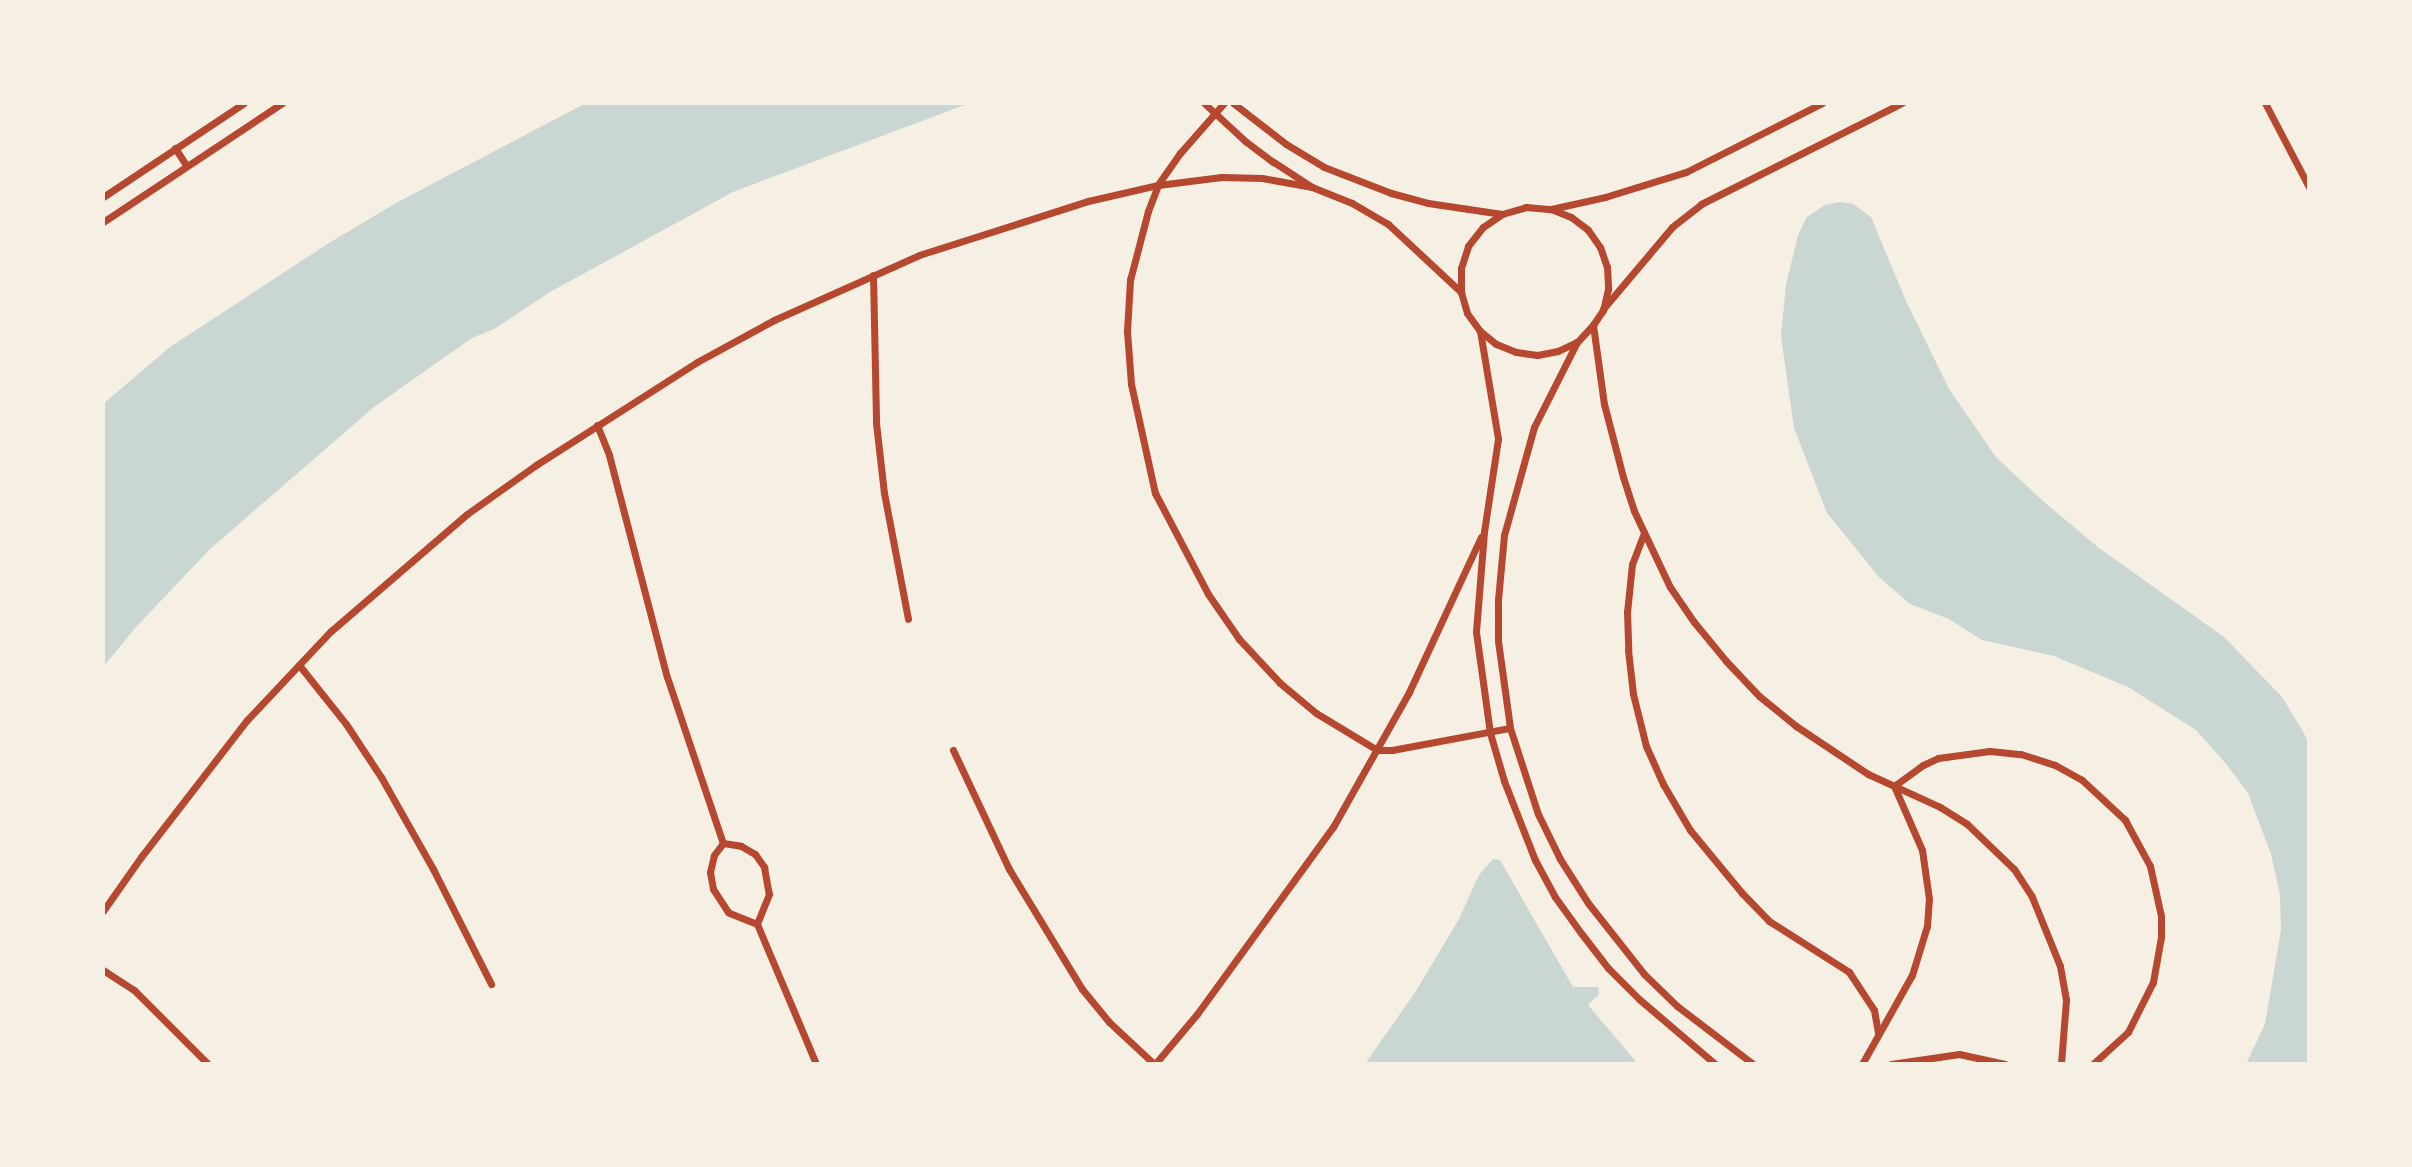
<!DOCTYPE html>
<html>
<head>
<meta charset="utf-8">
<style>
	body { margin:0 }
	#map { position:relative; width:2412px; height:1167px; overflow:hidden; background:#f6efe4; font-family:"DM Sans",sans-serif }
	div>[style] { position:absolute }
	.water>* { inset:0; background:#c9d6d2 }
	.minor>* { height:7px; margin:-3.5px; padding:0 3.5px; transform-origin:3.5px; border-radius:3.5px; background:#b5482f }
	span { translate:-50% -50%; white-space:nowrap; text-align:center; line-height:1.15; -webkit-text-stroke:6px #f6efe4; paint-order:stroke }
	.frame { position:absolute; inset:0; border:105px solid #f6efe4; pointer-events:none }
</style>
</head>
<body>
<div id="map">
	<div class="water">
		<i style="clip-path:polygon(586px 103px,970px 103px,733px 192px,550px 292px,494px 329px,472px 338px,374px 407px,210px 549px,136px 627px,103px 667px,103px 404px,170px 347px,329px 243px,396px 203px)"></i>
		<i style="clip-path:polygon(1840px 202px,1853px 204px,1871px 217px,1906px 301px,1949px 389px,1996px 457px,2044px 502px,2099px 548px,2224px 637px,2282px 697px,2302px 730px,2309px 743px,2309px 1064px,2246px 1064px,2265px 1024px,2281px 930px,2280px 895px,2271px 854px,2248px 793px,2227px 765px,2196px 730px,2128px 687px,2054px 656px,1982px 640px,1949px 619px,1910px 604px,1879px 577px,1827px 513px,1794px 428px,1781px 336px,1786px 285px,1798px 235px,1807px 217px,1825px 205px)"></i>
		<i style="clip-path:polygon(1493px 859px,1500px 860px,1573px 987px,1598px 987px,1599px 994px,1588px 1005px,1638px 1064px,1365px 1064px,1416px 991px,1459px 919px,1479px 875px)"></i>
	</div>
	<div class="minor">
		<i style="left:1204px;top:103px;width:56px;rotate:42.8deg"></i>
		<i style="left:1245px;top:141px;width:34px;rotate:37deg"></i>
		<i style="left:1272px;top:161px;width:48px;rotate:33deg"></i>
		<i style="left:1312px;top:187px;width:43px;rotate:21.8deg"></i>
		<i style="left:1352px;top:203px;width:42px;rotate:30.3deg"></i>
		<i style="left:1388px;top:224px;width:100px;rotate:43deg"></i>
		<i style="left:1224px;top:103px;width:67px;rotate:131.3deg"></i>
		<i style="left:1180px;top:153px;width:39px;rotate:125deg"></i>
		<i style="left:1158px;top:185px;width:28px;rotate:111deg"></i>
		<i style="left:1148px;top:211px;width:71px;rotate:104.6deg"></i>
		<i style="left:1130px;top:280px;width:51px;rotate:93.4deg"></i>
		<i style="left:1127px;top:331px;width:53px;rotate:85.7deg"></i>
		<i style="left:1131px;top:384px;width:112px;rotate:77.6deg"></i>
		<i style="left:1155px;top:493px;width:114px;rotate:62.3deg"></i>
		<i style="left:1208px;top:594px;width:55px;rotate:55.4deg"></i>
		<i style="left:1239px;top:639px;width:60px;rotate:47deg"></i>
		<i style="left:1280px;top:683px;width:47px;rotate:39.8deg"></i>
		<i style="left:1316px;top:713px;width:71px;rotate:31.2deg"></i>
		<i style="left:1377px;top:750px;width:15px"></i>
		<i style="left:1392px;top:750px;width:120px;rotate:-10.6deg"></i>
		<i style="left:1233px;top:103px;width:67px;rotate:37.7deg"></i>
		<i style="left:1286px;top:144px;width:44px;rotate:31.2deg"></i>
		<i style="left:1324px;top:167px;width:72px;rotate:21.2deg"></i>
		<i style="left:1391px;top:193px;width:38px;rotate:15deg"></i>
		<i style="left:1428px;top:203px;width:75px;rotate:8.5deg"></i>
		<i style="left:1502px;top:214px;width:25px;rotate:-16deg"></i>
		<i style="left:1526px;top:207px;width:25px;rotate:5deg"></i>
		<i style="left:1551px;top:209px;width:22px;rotate:22deg"></i>
		<i style="left:1571px;top:217px;width:21px;rotate:37deg"></i>
		<i style="left:1588px;top:230px;width:21px;rotate:55deg"></i>
		<i style="left:1600px;top:247px;width:21px;rotate:71deg"></i>
		<i style="left:1607px;top:267px;width:22px;rotate:87deg"></i>
		<i style="left:1608px;top:289px;width:22px;rotate:103deg"></i>
		<i style="left:1603px;top:310px;width:18px;rotate:124deg"></i>
		<i style="left:1593px;top:325px;width:23px;rotate:133deg"></i>
		<i style="left:1577px;top:342px;width:21px;rotate:155deg"></i>
		<i style="left:1558px;top:351px;width:21px;rotate:169deg"></i>
		<i style="left:1537px;top:355px;width:21px;rotate:-172deg"></i>
		<i style="left:1516px;top:352px;width:22px;rotate:-158deg"></i>
		<i style="left:1496px;top:344px;width:21px;rotate:-141deg"></i>
		<i style="left:1480px;top:331px;width:22px;rotate:-126deg"></i>
		<i style="left:1467px;top:313px;width:22px;rotate:-106deg"></i>
		<i style="left:1461px;top:292px;width:24px;rotate:-90deg"></i>
		<i style="left:1461px;top:268px;width:23px;rotate:-72deg"></i>
		<i style="left:1468px;top:246px;width:24px;rotate:-52deg"></i>
		<i style="left:1483px;top:227px;width:23px;rotate:-34deg"></i>
		<i style="left:2265px;top:103px;width:95px;rotate:62.4deg"></i>
		<i style="left:175px;top:148px;width:20px;rotate:57deg"></i>
		<i style="left:103px;top:197px;width:169px;rotate:-33.7deg"></i>
		<i style="left:1551px;top:209px;width:55px;rotate:-12.5deg"></i>
		<i style="left:1605px;top:197px;width:85px;rotate:-17.2deg"></i>
		<i style="left:1686px;top:172px;width:153px;rotate:-26.9deg"></i>
		<i style="left:103px;top:222px;width:215px;rotate:-33.6deg"></i>
		<i style="left:873px;top:275px;width:148px;rotate:88.8deg"></i>
		<i style="left:876px;top:423px;width:70px;rotate:83.5deg"></i>
		<i style="left:884px;top:493px;width:128px;rotate:79.2deg"></i>
		<i style="left:1603px;top:309px;width:107px;rotate:-49.9deg"></i>
		<i style="left:1672px;top:227px;width:37px;rotate:-38deg"></i>
		<i style="left:1701px;top:204px;width:225px;rotate:-26.7deg"></i>
		<i style="left:1593px;top:325px;width:80px;rotate:82.1deg"></i>
		<i style="left:1604px;top:404px;width:75px;rotate:75.4deg"></i>
		<i style="left:1623px;top:477px;width:36px;rotate:72deg"></i>
		<i style="left:1634px;top:511px;width:84px;rotate:64.7deg"></i>
		<i style="left:1670px;top:587px;width:42px;rotate:55.6deg"></i>
		<i style="left:1694px;top:622px;width:50px;rotate:50.6deg"></i>
		<i style="left:1726px;top:661px;width:48px;rotate:46.7deg"></i>
		<i style="left:1759px;top:696px;width:48px;rotate:39deg"></i>
		<i style="left:1796px;top:726px;width:87px;rotate:33.7deg"></i>
		<i style="left:1868px;top:774px;width:79px;rotate:24.6deg"></i>
		<i style="left:1940px;top:807px;width:32px;rotate:32deg"></i>
		<i style="left:1967px;top:824px;width:65px;rotate:43.8deg"></i>
		<i style="left:2014px;top:869px;width:33px;rotate:57deg"></i>
		<i style="left:2032px;top:897px;width:74px;rotate:67.9deg"></i>
		<i style="left:2060px;top:966px;width:35px;rotate:80deg"></i>
		<i style="left:2066px;top:1000px;width:64px;rotate:94.5deg"></i>
		<i style="left:1480px;top:331px;width:109px;rotate:80.5deg"></i>
		<i style="left:1498px;top:439px;width:94px;rotate:98.6deg"></i>
		<i style="left:1484px;top:532px;width:100px;rotate:94.6deg"></i>
		<i style="left:1476px;top:632px;width:102px;rotate:82.1deg"></i>
		<i style="left:1490px;top:733px;width:50px;rotate:73.7deg"></i>
		<i style="left:1504px;top:781px;width:85px;rotate:68.6deg"></i>
		<i style="left:1535px;top:860px;width:42px;rotate:61.6deg"></i>
		<i style="left:1555px;top:897px;width:44px;rotate:54.2deg"></i>
		<i style="left:1581px;top:933px;width:44px;rotate:52.4deg"></i>
		<i style="left:1608px;top:968px;width:44px;rotate:45deg"></i>
		<i style="left:1639px;top:999px;width:100px;rotate:40.5deg"></i>
		<i style="left:1577px;top:342px;width:95px;rotate:116.8deg"></i>
		<i style="left:1534px;top:427px;width:112px;rotate:105.5deg"></i>
		<i style="left:1504px;top:535px;width:65px;rotate:95.3deg"></i>
		<i style="left:1498px;top:600px;width:41px;rotate:90deg"></i>
		<i style="left:1498px;top:641px;width:88px;rotate:82.1deg"></i>
		<i style="left:1510px;top:728px;width:90px;rotate:72deg"></i>
		<i style="left:1538px;top:814px;width:50px;rotate:63.9deg"></i>
		<i style="left:1560px;top:859px;width:52px;rotate:57.5deg"></i>
		<i style="left:1588px;top:903px;width:90px;rotate:51.7deg"></i>
		<i style="left:1644px;top:974px;width:46px;rotate:44.1deg"></i>
		<i style="left:1677px;top:1006px;width:96px;rotate:37.3deg"></i>
		<i style="left:597px;top:425px;width:32px;rotate:68deg"></i>
		<i style="left:609px;top:455px;width:229px;rotate:75.4deg"></i>
		<i style="left:667px;top:677px;width:175px;rotate:71.4deg"></i>
		<i style="left:1644px;top:533px;width:33px;rotate:111deg"></i>
		<i style="left:1632px;top:564px;width:48px;rotate:95.9deg"></i>
		<i style="left:1627px;top:612px;width:38px;rotate:88deg"></i>
		<i style="left:1628px;top:650px;width:44px;rotate:83.5deg"></i>
		<i style="left:1633px;top:694px;width:54px;rotate:76deg"></i>
		<i style="left:1646px;top:746px;width:42px;rotate:65.9deg"></i>
		<i style="left:1663px;top:784px;width:53px;rotate:59.6deg"></i>
		<i style="left:1690px;top:830px;width:82px;rotate:50.5deg"></i>
		<i style="left:1742px;top:893px;width:39px;rotate:46deg"></i>
		<i style="left:1769px;top:921px;width:95px;rotate:32.5deg"></i>
		<i style="left:1849px;top:972px;width:45px;rotate:56.7deg"></i>
		<i style="left:1874px;top:1010px;width:23px;rotate:80deg"></i>
		<i style="left:299px;top:665px;width:75px;rotate:51.5deg"></i>
		<i style="left:346px;top:724px;width:64px;rotate:56.6deg"></i>
		<i style="left:381px;top:777px;width:106px;rotate:60.5deg"></i>
		<i style="left:433px;top:869px;width:129px;rotate:63.2deg"></i>
		<i style="left:953px;top:750px;width:132px;rotate:64.8deg"></i>
		<i style="left:1009px;top:869px;width:140px;rotate:58.7deg"></i>
		<i style="left:1082px;top:989px;width:43px;rotate:50.7deg"></i>
		<i style="left:1109px;top:1022px;width:62px;rotate:43deg"></i>
		<i style="left:723px;top:843px;width:18px;rotate:9deg"></i>
		<i style="left:741px;top:846px;width:16px;rotate:30deg"></i>
		<i style="left:755px;top:854px;width:16px;rotate:55deg"></i>
		<i style="left:764px;top:867px;width:27px;rotate:80deg"></i>
		<i style="left:769px;top:894px;width:32px;rotate:112deg"></i>
		<i style="left:757px;top:924px;width:31px;rotate:-158deg"></i>
		<i style="left:728px;top:912px;width:27px;rotate:-123deg"></i>
		<i style="left:713px;top:889px;width:17px;rotate:-100deg"></i>
		<i style="left:710px;top:872px;width:17px;rotate:-77deg"></i>
		<i style="left:714px;top:855px;width:15px;rotate:-53deg"></i>
		<i style="left:103px;top:911px;width:66px;rotate:-54.9deg"></i>
		<i style="left:141px;top:857px;width:173px;rotate:-52.3deg"></i>
		<i style="left:247px;top:720px;width:122px;rotate:-46.7deg"></i>
		<i style="left:331px;top:631px;width:179px;rotate:-40.7deg"></i>
		<i style="left:467px;top:514px;width:85px;rotate:-35.4deg"></i>
		<i style="left:536px;top:465px;width:191px;rotate:-32.6deg"></i>
		<i style="left:697px;top:362px;width:88px;rotate:-28.6deg"></i>
		<i style="left:774px;top:320px;width:159px;rotate:-24.1deg"></i>
		<i style="left:919px;top:255px;width:177px;rotate:-17.7deg"></i>
		<i style="left:1088px;top:201px;width:72px;rotate:-12.9deg"></i>
		<i style="left:1158px;top:185px;width:64px;rotate:-7.1deg"></i>
		<i style="left:1222px;top:177px;width:40px;rotate:1.4deg"></i>
		<i style="left:1262px;top:178px;width:51px;rotate:10.2deg"></i>
		<i style="left:757px;top:924px;width:152px;rotate:67.1deg"></i>
		<i style="left:103px;top:970px;width:37px;rotate:33deg"></i>
		<i style="left:134px;top:990px;width:105px;rotate:45deg"></i>
		<i style="left:1155px;top:1064px;width:65px;rotate:-50deg"></i>
		<i style="left:1197px;top:1014px;width:231px;rotate:-54deg"></i>
		<i style="left:1333px;top:827px;width:155px;rotate:-60.6deg"></i>
		<i style="left:1409px;top:692px;width:171px;rotate:-65.1deg"></i>
		<i style="left:1862px;top:1064px;width:102px;rotate:-60.7deg"></i>
		<i style="left:1912px;top:975px;width:51px;rotate:-73deg"></i>
		<i style="left:1927px;top:926px;width:27px;rotate:-86deg"></i>
		<i style="left:1929px;top:899px;width:49px;rotate:-98.1deg"></i>
		<i style="left:1922px;top:850px;width:70px;rotate:-113.6deg"></i>
		<i style="left:1894px;top:786px;width:36px;rotate:-36deg"></i>
		<i style="left:1923px;top:765px;width:17px;rotate:-25deg"></i>
		<i style="left:1938px;top:758px;width:52px;rotate:-7.7deg"></i>
		<i style="left:1990px;top:751px;width:31px;rotate:6deg"></i>
		<i style="left:2021px;top:754px;width:36px;rotate:18deg"></i>
		<i style="left:2055px;top:765px;width:31px;rotate:29deg"></i>
		<i style="left:2082px;top:780px;width:59px;rotate:42.9deg"></i>
		<i style="left:2125px;top:820px;width:52px;rotate:61.5deg"></i>
		<i style="left:2150px;top:866px;width:51px;rotate:77.6deg"></i>
		<i style="left:2161px;top:916px;width:21px;rotate:90deg"></i>
		<i style="left:2161px;top:937px;width:46px;rotate:100.1deg"></i>
		<i style="left:2153px;top:982px;width:56px;rotate:116.6deg"></i>
		<i style="left:2128px;top:1032px;width:47px;rotate:137.6deg"></i>
		<i style="left:1891px;top:1064px;width:69px;rotate:-8.4deg"></i>
		<i style="left:1959px;top:1054px;width:47px;rotate:12.3deg"></i>
	</div>
	<div class="frame"></div>
</div>
</body>
</html>
